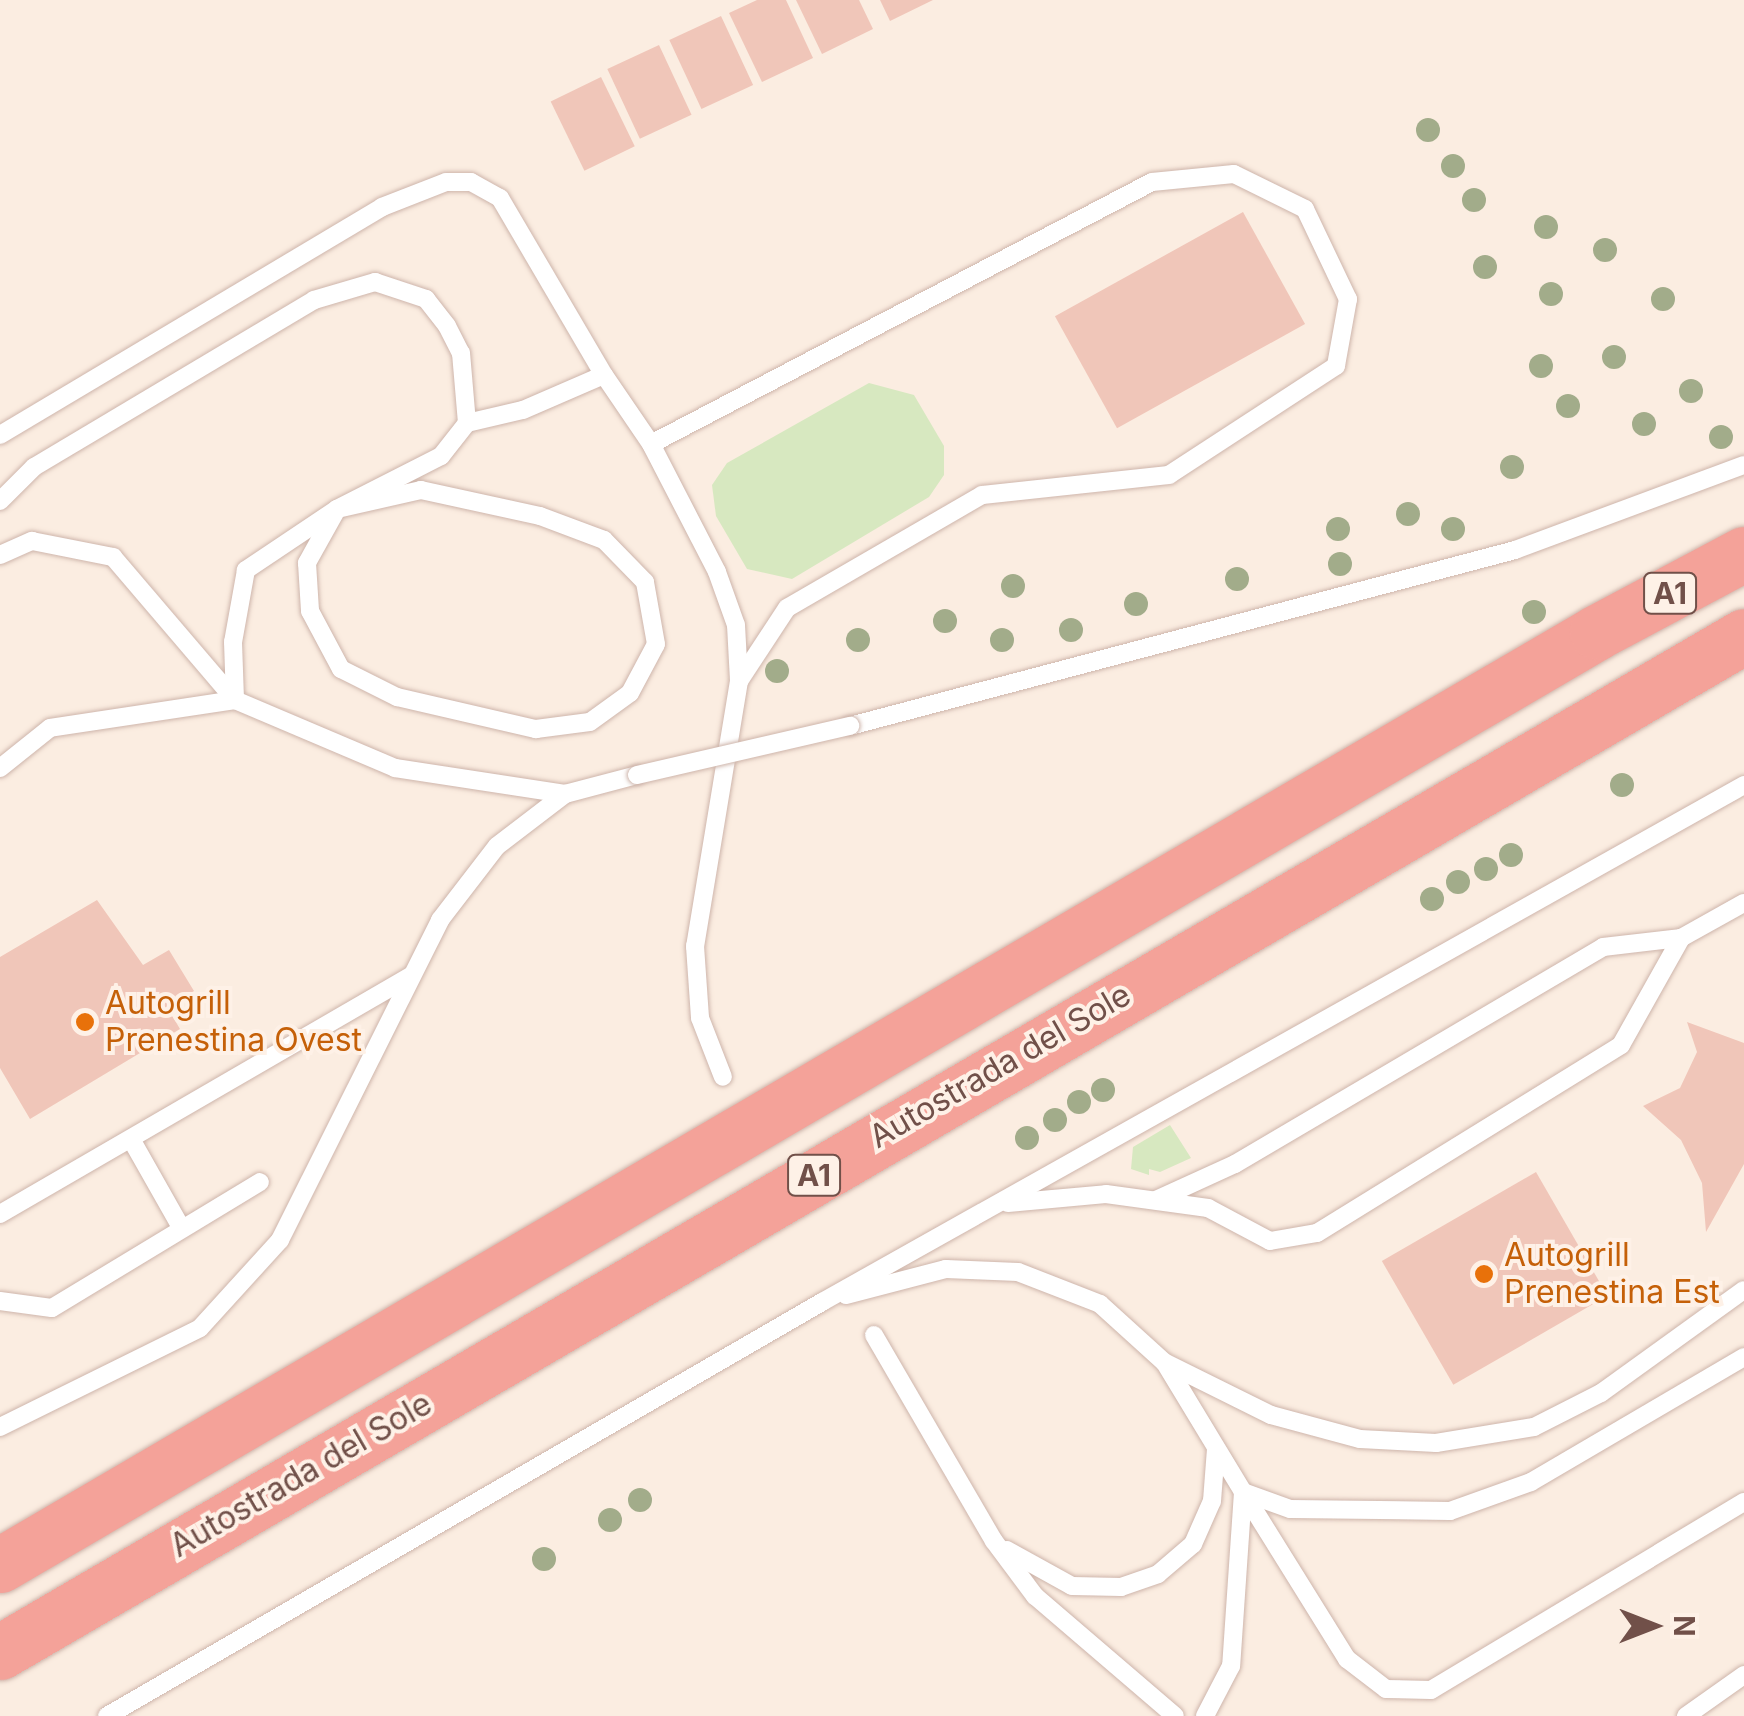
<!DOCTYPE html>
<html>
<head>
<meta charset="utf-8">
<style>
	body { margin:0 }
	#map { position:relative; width:1744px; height:1716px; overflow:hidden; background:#fbede1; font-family:Inter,sans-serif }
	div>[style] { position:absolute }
	.green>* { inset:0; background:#d7e8c0 }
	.building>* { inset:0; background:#f0c6b9; transform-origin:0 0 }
	.roads { filter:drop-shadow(0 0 2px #ceb5ab) drop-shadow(0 0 2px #ceb5ab) }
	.lane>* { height:18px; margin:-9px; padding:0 9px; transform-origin:9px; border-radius:9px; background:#fff }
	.highway>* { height:55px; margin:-27.5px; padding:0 27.5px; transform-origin:27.5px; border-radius:27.5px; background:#f4a299 }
	.bridges { filter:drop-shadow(0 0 2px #ceb5ab) drop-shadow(0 0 2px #ceb5ab) }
	.lane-bridge>* { height:18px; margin:-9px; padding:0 9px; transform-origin:9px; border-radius:9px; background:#fff }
	.trees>* { width:24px; height:24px; margin:-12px; border-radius:50%; background:#a2ac8a }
	.dots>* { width:28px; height:28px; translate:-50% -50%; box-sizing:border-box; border:5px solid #fef1e7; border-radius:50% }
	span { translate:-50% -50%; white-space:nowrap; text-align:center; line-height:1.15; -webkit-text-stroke:8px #fef1e7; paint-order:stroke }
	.shield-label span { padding:2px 8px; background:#fef1e7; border:2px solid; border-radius:8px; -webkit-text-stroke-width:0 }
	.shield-label { font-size:30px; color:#715049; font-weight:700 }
	.food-label { font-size:32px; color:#c56008 }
	.left { translate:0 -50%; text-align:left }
	.street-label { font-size:32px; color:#715049 }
	.north { position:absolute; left:1604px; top:1576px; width:100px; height:100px; -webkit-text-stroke:8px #fef1e7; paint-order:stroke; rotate:90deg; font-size:28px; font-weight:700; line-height:40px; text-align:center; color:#715049 }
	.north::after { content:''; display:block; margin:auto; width:35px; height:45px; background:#715049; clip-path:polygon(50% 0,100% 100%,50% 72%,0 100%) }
</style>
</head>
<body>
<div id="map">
	<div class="green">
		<i style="clip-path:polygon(869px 383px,914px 395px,944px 446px,944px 475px,929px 497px,792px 579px,747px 569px,716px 516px,712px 485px,727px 463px)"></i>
		<i style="clip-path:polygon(1170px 1125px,1191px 1158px,1160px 1172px,1149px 1169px,1149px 1175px,1131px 1169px,1133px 1147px)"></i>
	</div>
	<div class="building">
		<i style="clip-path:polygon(757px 0,786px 0,813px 58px,762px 82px,729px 13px)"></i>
		<i style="clip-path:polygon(796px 0,859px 0,873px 29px,822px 54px)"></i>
		<i style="clip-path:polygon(880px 0,933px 0,890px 21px)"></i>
		<i style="left:721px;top:16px;width:76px;height:57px;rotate:65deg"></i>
		<i style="left:659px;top:45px;width:77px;height:57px;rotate:65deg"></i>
		<i style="left:601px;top:77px;width:77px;height:56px;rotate:64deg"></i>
		<i style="left:1243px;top:212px;width:128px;height:215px;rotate:61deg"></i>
		<i style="clip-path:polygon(97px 900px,143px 965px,169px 950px,194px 991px,167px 1007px,180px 1029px,30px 1119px,0 1068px,0 957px)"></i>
		<i style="clip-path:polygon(1687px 1022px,1744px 1043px,1744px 1164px,1706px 1232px,1702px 1183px,1681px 1140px,1643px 1106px,1680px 1088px,1697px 1052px)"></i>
		<i style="left:1536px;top:1172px;width:143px;height:178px;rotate:60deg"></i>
	</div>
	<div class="roads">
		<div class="lane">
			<i style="left:467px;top:423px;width:57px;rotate:-13.1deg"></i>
			<i style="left:523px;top:410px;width:88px;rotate:-23.4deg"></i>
			<i style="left:604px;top:375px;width:83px;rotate:55.7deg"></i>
			<i style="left:651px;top:444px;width:144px;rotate:62.7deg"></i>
			<i style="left:717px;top:572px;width:56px;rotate:70.3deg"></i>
			<i style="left:736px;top:625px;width:56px;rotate:86.9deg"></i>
			<i style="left:739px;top:681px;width:269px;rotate:99.4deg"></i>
			<i style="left:695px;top:946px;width:72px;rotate:86deg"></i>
			<i style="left:700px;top:1018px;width:63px;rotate:68.7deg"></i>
			<i style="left:0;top:435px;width:445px;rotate:-30.8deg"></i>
			<i style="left:382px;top:207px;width:69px;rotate:-21.3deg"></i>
			<i style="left:446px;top:182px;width:25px"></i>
			<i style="left:471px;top:182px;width:33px;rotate:29deg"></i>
			<i style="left:500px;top:198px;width:205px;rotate:59.6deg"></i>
			<i style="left:651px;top:444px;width:565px;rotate:-27.61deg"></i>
			<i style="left:1152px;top:182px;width:82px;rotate:-5.6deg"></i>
			<i style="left:1234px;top:174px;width:79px;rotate:26.2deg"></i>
			<i style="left:1305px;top:209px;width:100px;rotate:64.5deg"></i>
			<i style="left:1348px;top:299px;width:68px;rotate:100.2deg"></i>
			<i style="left:1336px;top:366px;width:199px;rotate:146.9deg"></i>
			<i style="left:1169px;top:475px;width:188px;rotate:173.9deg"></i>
			<i style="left:982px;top:495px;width:225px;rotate:149.9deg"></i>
			<i style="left:787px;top:608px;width:87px;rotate:123.3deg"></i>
			<i style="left:0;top:501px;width:48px;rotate:-45deg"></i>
			<i style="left:34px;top:467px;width:326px;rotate:-30.8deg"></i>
			<i style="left:314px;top:300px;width:64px;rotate:-16.4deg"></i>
			<i style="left:375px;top:282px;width:54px;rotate:18.4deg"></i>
			<i style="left:426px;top:299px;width:34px;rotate:52deg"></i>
			<i style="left:447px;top:326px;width:30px;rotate:63deg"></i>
			<i style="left:461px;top:353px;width:70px;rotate:85.1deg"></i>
			<i style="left:467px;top:423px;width:42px;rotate:128.2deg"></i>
			<i style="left:441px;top:456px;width:117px;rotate:153deg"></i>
			<i style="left:337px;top:509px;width:62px;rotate:119.1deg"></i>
			<i style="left:307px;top:563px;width:48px;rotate:86.4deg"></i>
			<i style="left:310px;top:611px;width:66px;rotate:61.9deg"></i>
			<i style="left:341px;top:669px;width:63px;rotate:26.6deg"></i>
			<i style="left:397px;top:697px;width:143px;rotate:13deg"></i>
			<i style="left:536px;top:729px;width:54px;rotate:-7.4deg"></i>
			<i style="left:590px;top:722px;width:49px;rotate:-35.9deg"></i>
			<i style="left:630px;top:693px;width:55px;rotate:-62deg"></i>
			<i style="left:656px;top:644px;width:63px;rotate:-100.1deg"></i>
			<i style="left:645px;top:582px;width:59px;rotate:-134.3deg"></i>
			<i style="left:604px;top:540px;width:68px;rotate:-159.4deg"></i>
			<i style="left:540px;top:516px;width:122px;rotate:-167.7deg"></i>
			<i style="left:421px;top:490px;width:86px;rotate:167.3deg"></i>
			<i style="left:337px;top:509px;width:110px;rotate:146.2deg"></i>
			<i style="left:246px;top:570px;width:73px;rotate:100.2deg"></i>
			<i style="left:233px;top:642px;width:58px;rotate:88deg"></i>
			<i style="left:235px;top:700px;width:187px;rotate:171.4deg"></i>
			<i style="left:50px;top:728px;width:64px;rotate:141.3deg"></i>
			<i style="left:0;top:555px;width:35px;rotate:-24deg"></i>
			<i style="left:32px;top:541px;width:83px;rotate:11.2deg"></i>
			<i style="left:113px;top:557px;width:188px;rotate:49.5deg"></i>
			<i style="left:235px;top:700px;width:174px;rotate:23deg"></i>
			<i style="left:395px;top:768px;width:172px;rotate:8.7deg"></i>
			<i style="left:565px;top:794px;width:74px;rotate:-14.8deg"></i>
			<i style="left:850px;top:726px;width:688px;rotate:-14.82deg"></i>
			<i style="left:1515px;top:550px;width:244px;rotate:-20.4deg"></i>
			<i style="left:131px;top:1139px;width:103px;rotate:60.5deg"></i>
			<i style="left:1156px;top:1200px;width:87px;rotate:-24.5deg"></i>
			<i style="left:1235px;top:1164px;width:427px;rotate:-30.5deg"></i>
			<i style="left:1603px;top:947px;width:79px;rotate:-6.6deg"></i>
			<i style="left:1008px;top:1203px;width:98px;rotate:-5.2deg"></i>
			<i style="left:1106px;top:1194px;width:103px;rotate:7.8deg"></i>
			<i style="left:1208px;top:1208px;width:70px;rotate:28deg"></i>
			<i style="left:1270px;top:1241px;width:48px;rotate:-9.7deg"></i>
			<i style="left:1317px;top:1233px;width:357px;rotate:-31.7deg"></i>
			<i style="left:1621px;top:1045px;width:123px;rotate:-60.7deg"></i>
			<i style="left:1681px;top:938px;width:72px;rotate:-29.1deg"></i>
			<i style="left:0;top:1214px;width:476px;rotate:-30.1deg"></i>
			<i style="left:846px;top:1295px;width:103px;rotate:-14.6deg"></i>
			<i style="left:946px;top:1269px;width:72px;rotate:2.4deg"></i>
			<i style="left:1018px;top:1272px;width:88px;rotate:21.3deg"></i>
			<i style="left:1100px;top:1304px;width:86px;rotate:42.2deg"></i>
			<i style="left:1164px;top:1362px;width:119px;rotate:26.4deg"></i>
			<i style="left:1271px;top:1415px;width:92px;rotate:15.1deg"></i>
			<i style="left:1360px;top:1439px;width:76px;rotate:3deg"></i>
			<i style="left:1436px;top:1443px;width:99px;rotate:-9.3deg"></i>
			<i style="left:1534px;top:1427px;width:75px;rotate:-26.9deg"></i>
			<i style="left:1601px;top:1393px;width:176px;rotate:-35.8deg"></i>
			<i style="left:0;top:1301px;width:52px;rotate:7.7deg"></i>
			<i style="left:52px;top:1308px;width:243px;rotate:-31.2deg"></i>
			<i style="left:874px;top:1335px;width:238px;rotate:59.8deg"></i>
			<i style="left:994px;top:1541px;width:69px;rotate:53.3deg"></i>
			<i style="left:1035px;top:1596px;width:184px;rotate:40.6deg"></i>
			<i style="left:1165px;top:1363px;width:151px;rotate:58.8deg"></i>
			<i style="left:1243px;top:1492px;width:174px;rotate:93.9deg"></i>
			<i style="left:1231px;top:1666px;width:56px;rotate:117.5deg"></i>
			<i style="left:0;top:1427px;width:223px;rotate:-26.3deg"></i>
			<i style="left:200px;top:1328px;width:119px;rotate:-47.7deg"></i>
			<i style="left:280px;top:1240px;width:358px;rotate:-63.4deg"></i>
			<i style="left:440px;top:920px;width:93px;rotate:-52.4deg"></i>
			<i style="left:497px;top:846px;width:86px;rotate:-37.4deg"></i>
			<i style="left:1243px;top:1492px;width:197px;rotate:58.1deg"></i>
			<i style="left:1347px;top:1659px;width:49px;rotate:37.6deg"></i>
			<i style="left:1386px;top:1689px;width:45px;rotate:1.3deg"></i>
			<i style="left:1431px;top:1690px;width:365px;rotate:-31deg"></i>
			<i style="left:1243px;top:1492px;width:50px;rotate:19.9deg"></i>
			<i style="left:1290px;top:1509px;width:160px;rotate:0.7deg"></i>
			<i style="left:1450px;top:1511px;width:86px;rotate:-19.7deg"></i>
			<i style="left:1531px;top:1482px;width:247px;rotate:-30.4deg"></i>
			<i style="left:1007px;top:1550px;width:74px;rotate:29deg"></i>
			<i style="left:1072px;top:1586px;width:49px;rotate:1.2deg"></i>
			<i style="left:1121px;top:1587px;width:39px;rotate:-19deg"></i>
			<i style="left:1158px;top:1574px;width:46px;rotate:-40.6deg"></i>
			<i style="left:1193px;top:1544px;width:47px;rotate:-66.2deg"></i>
			<i style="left:1212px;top:1501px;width:52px;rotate:-85.6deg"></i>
			<i style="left:107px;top:1716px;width:826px;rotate:-30.07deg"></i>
			<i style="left:822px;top:1302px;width:1057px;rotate:-29.28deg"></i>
			<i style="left:1686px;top:1716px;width:71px;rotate:-35.3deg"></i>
		</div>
		<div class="highway">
			<i style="left:0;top:1565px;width:1850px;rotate:-30.29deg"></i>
			<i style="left:1597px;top:632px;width:166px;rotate:-28deg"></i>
			<i style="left:0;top:1652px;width:2018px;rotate:-30.22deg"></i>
		</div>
	</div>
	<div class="bridges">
		<div class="lane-bridge">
			<i style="left:637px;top:775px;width:219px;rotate:-13deg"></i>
		</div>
	</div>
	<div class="trees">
		<i style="left:1428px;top:130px"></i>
		<i style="left:1453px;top:166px"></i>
		<i style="left:1474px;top:200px"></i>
		<i style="left:1546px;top:227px"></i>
		<i style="left:1605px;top:250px"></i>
		<i style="left:1485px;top:267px"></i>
		<i style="left:1551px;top:294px"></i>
		<i style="left:1663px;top:299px"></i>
		<i style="left:1614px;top:357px"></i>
		<i style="left:1541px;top:366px"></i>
		<i style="left:1691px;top:391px"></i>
		<i style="left:1568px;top:406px"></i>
		<i style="left:1644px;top:424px"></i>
		<i style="left:1721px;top:437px"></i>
		<i style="left:1512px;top:467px"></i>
		<i style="left:1408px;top:514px"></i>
		<i style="left:1338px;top:529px"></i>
		<i style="left:1453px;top:529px"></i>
		<i style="left:1340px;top:564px"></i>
		<i style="left:1237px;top:579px"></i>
		<i style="left:1013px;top:586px"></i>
		<i style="left:1136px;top:604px"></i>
		<i style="left:1534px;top:612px"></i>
		<i style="left:945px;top:621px"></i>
		<i style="left:1071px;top:630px"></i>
		<i style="left:858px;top:640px"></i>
		<i style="left:1002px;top:640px"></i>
		<i style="left:777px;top:671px"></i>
		<i style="left:1622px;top:785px"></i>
		<i style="left:1511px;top:855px"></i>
		<i style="left:1486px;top:869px"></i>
		<i style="left:1458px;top:882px"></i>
		<i style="left:1432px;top:899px"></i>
		<i style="left:1103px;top:1090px"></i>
		<i style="left:1079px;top:1102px"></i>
		<i style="left:1055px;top:1120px"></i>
		<i style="left:1027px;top:1138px"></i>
		<i style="left:640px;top:1500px"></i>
		<i style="left:610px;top:1520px"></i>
		<i style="left:544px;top:1559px"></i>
	</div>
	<div class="dots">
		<i style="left:85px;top:1022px;background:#e8710a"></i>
		<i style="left:1484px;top:1274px;background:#e8710a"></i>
	</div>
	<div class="shield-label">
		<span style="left:1670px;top:593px">A1</span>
		<span style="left:814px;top:1175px">A1</span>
	</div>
	<div class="food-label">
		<span class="left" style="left:105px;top:1022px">Autogrill<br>Prenestina Ovest</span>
		<span class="left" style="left:1504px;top:1274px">Autogrill<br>Prenestina Est</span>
	</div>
	<div class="street-label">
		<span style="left:1000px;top:1066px;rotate:-30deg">Autostrada del Sole</span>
		<span style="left:301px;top:1475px;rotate:-30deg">Autostrada del Sole</span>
	</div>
	<div class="north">N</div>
</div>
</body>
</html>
